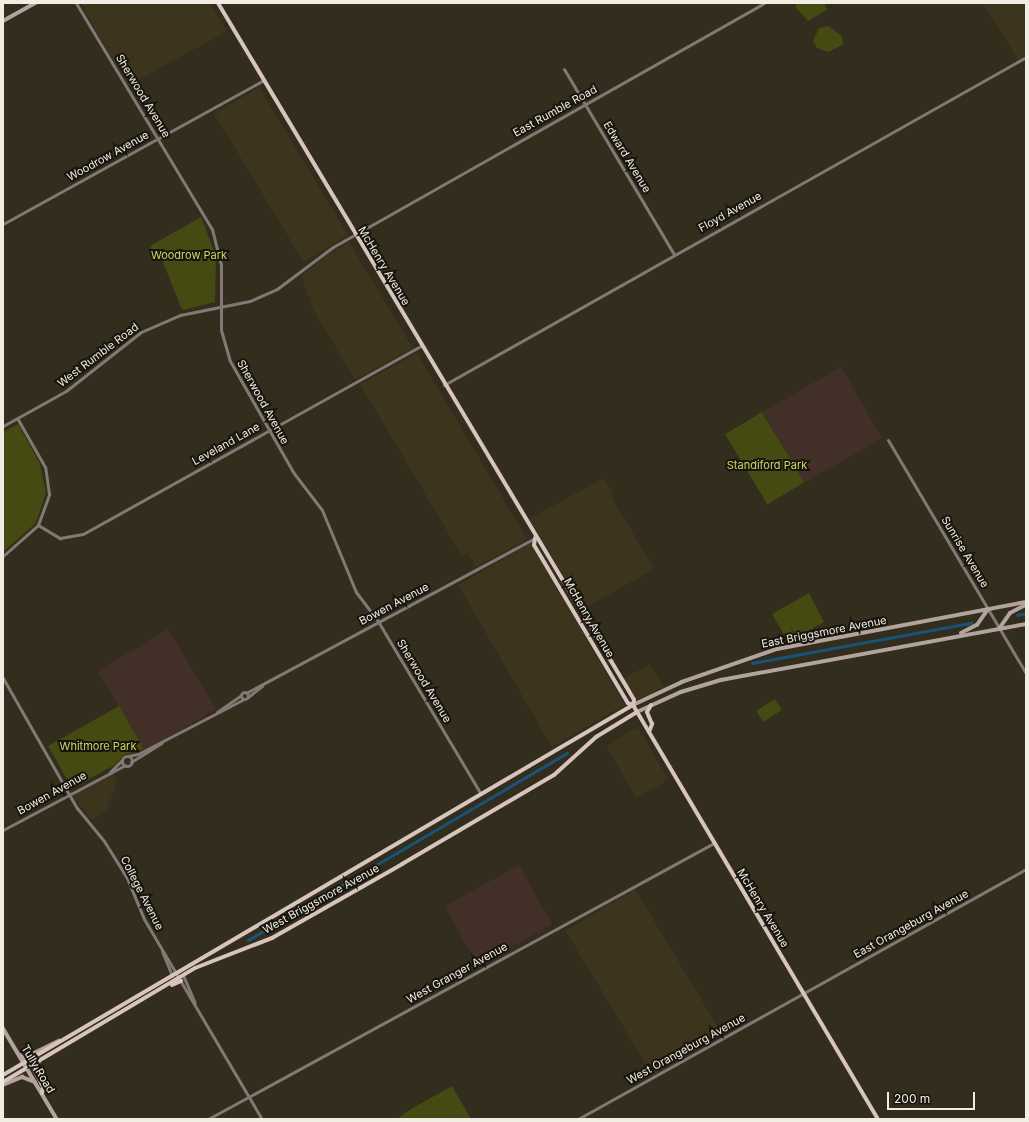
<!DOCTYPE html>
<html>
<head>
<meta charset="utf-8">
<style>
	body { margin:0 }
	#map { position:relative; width:1029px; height:1122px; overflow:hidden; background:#332d1d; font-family:Inter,sans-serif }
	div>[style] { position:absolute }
	.built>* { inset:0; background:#3c341d; transform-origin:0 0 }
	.education>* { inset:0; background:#423028; transform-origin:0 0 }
	.green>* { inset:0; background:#444a11; transform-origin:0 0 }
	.canal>* { height:3px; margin:-1.5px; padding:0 1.5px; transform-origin:1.5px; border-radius:1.5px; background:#17547b }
	.tertiary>* { height:3px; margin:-1.5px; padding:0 1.5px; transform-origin:1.5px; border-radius:1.5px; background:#827975 }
	.tertiary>.ring { margin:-1.5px; padding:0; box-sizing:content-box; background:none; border:3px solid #827975; border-radius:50% }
	.secondary>* { height:3.5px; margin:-1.75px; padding:0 1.75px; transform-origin:1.75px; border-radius:1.75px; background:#b2a39d }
	.primary>* { height:4px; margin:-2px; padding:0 2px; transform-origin:2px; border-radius:2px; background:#d7c4bc }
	span { translate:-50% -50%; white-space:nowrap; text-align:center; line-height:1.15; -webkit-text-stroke:4px #18150e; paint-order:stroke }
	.street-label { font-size:11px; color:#f1ede3 }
	.park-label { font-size:11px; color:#cbd865 }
	.frame { position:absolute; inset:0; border:4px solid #f1ede3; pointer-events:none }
	.scale { position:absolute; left:887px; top:1092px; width:88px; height:18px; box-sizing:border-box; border:2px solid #f1ede3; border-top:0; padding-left:5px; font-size:12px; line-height:14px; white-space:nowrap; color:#f1ede3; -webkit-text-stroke:3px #18150e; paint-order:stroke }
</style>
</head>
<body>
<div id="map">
	<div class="built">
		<i style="clip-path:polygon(80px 3px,210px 3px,227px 31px,128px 86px)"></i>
		<i style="clip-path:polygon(983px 3px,1026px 3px,1026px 55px,1018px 60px)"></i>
		<i style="left:259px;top:87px;width:173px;height:52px;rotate:59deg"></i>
		<i style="clip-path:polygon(349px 242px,413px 348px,355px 380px,314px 311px,301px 276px,327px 255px)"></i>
		<i style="clip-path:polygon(417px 353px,527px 539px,476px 567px,468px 553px,462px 556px,360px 384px)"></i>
		<i style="clip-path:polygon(604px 478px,614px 494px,611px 496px,654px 569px,583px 609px,529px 519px)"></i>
		<i style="left:531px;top:543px;width:187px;height:84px;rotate:60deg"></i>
		<i style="clip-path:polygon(650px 664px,664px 687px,636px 700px,623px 679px)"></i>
		<i style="left:638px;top:727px;width:61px;height:37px;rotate:60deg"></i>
		<i style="clip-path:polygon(113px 772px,117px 781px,107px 809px,92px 820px,72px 795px)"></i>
		<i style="left:635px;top:889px;width:170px;height:81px;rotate:59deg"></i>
	</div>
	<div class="education">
		<i style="left:841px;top:367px;width:82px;height:90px;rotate:60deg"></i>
		<i style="left:168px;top:629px;width:93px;height:82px;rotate:59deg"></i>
		<i style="left:519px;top:865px;width:68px;height:85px;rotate:61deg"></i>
	</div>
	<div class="green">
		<i style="clip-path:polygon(797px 3px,824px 3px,827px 10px,808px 21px,795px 7px)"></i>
		<i style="clip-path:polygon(828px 26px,842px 36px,843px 45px,828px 52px,817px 48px,813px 41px,819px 28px)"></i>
		<i style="clip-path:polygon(201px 217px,216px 256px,215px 302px,182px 310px,161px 257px,154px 256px,150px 246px)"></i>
		<i style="left:762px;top:412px;width:82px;height:43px;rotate:59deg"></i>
		<i style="clip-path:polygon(18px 424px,40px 464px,46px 493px,36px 523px,3px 552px,3px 432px)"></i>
		<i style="clip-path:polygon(809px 593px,824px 622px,797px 637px,789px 623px,795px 637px,788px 641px,772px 614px)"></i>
		<i style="left:775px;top:699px;width:13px;height:22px;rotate:58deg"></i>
		<i style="clip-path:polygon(119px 706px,144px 749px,124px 755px,115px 765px,72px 788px,48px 746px)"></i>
		<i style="clip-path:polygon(452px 1086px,471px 1119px,397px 1119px,411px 1109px)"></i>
	</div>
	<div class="canal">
		<i style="left:1017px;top:615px;width:9px;rotate:-13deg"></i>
		<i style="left:752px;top:663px;width:223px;rotate:-10.4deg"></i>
		<i style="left:335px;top:889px;width:269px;rotate:-30.4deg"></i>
		<i style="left:248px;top:940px;width:90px;rotate:-30deg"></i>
	</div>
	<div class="tertiary">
		<i style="left:76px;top:3px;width:264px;rotate:59deg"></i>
		<i style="left:212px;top:229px;width:36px;rotate:76deg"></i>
		<i style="left:221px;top:264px;width:66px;rotate:90deg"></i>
		<i style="left:221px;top:330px;width:32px;rotate:74deg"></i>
		<i style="left:230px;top:361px;width:128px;rotate:60.4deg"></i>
		<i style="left:293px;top:472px;width:48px;rotate:52.7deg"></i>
		<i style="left:322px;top:510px;width:89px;rotate:67.5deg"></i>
		<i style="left:356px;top:592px;width:39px;rotate:53deg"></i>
		<i style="left:379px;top:623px;width:199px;rotate:59.2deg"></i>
		<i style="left:564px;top:69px;width:215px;rotate:59.3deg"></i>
		<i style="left:3px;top:224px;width:298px;rotate:-28.9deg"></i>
		<i style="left:444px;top:385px;width:668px;rotate:-29.4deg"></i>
		<i style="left:3px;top:426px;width:72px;rotate:-29.1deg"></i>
		<i style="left:66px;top:391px;width:95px;rotate:-38.2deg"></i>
		<i style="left:141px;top:332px;width:43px;rotate:-23.6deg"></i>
		<i style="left:180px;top:315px;width:71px;rotate:-11.3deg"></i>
		<i style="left:250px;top:301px;width:30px;rotate:-24deg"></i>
		<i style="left:277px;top:289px;width:70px;rotate:-36.9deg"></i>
		<i style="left:333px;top:247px;width:495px;rotate:-29.5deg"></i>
		<i style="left:888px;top:440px;width:271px;rotate:59.4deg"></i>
		<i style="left:38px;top:525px;width:26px;rotate:31deg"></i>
		<i style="left:60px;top:538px;width:23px;rotate:-10deg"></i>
		<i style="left:83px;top:534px;width:387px;rotate:-29.1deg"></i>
		<i style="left:3px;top:556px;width:47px;rotate:-41.5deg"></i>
		<i style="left:38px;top:525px;width:33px;rotate:-70deg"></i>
		<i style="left:49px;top:494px;width:27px;rotate:-98deg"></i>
		<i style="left:45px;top:467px;width:56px;rotate:-119.7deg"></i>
		<i style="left:3px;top:678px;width:150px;rotate:60.4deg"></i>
		<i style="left:77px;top:808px;width:43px;rotate:50.7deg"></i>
		<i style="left:104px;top:841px;width:44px;rotate:58.1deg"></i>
		<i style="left:127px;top:878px;width:44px;rotate:67.5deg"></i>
		<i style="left:144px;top:919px;width:232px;rotate:59.5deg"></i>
		<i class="ring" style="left:241.5px;top:692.5px;width:4px;height:4px"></i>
		<i style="left:246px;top:693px;width:328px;rotate:-28.2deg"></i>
		<i style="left:248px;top:697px;width:18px;rotate:-38deg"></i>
		<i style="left:217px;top:712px;width:29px;rotate:-35deg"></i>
		<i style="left:128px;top:756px;width:10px;rotate:-11deg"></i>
		<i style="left:138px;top:754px;width:119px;rotate:-27.4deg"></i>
		<i class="ring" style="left:122px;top:756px;width:7px;height:7px"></i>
		<i style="left:131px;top:762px;width:36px;rotate:-32deg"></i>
		<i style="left:110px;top:772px;width:17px;rotate:-45deg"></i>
		<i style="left:3px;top:830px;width:138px;rotate:-28deg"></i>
		<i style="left:162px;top:951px;width:27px;rotate:68deg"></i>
		<i style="left:183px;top:975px;width:30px;rotate:67deg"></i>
		<i style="left:208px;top:1119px;width:576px;rotate:-28.61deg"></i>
		<i style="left:578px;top:1119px;width:513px;rotate:-29.16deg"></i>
	</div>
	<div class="secondary">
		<i style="left:3px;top:21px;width:38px;rotate:-29deg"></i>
		<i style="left:999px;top:629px;width:19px;rotate:-55deg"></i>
		<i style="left:1010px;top:613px;width:18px;rotate:-27deg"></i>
		<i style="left:961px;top:633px;width:18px;rotate:-27deg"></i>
		<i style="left:977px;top:625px;width:19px;rotate:-55deg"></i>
		<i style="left:633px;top:705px;width:54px;rotate:-25.1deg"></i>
		<i style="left:682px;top:682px;width:101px;rotate:-19.2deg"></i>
		<i style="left:777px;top:649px;width:253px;rotate:-10.7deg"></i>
		<i style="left:637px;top:712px;width:48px;rotate:-24.4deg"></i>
		<i style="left:681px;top:692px;width:42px;rotate:-16.7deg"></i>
		<i style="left:721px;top:680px;width:310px;rotate:-10.4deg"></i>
		<i style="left:3px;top:1028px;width:106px;rotate:59.3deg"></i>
		<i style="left:20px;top:1055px;width:5px;rotate:37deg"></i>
		<i style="left:24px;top:1058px;width:39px;rotate:-26deg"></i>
		<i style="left:3px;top:1085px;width:21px;rotate:-23deg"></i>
		<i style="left:22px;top:1077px;width:14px;rotate:21deg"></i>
	</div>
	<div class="primary">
		<i style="left:218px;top:3px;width:796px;rotate:59.15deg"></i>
		<i style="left:626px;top:686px;width:16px;rotate:60deg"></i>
		<i style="left:634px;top:700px;width:5px;rotate:101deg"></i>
		<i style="left:535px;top:538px;width:7px;rotate:98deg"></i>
		<i style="left:534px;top:545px;width:184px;rotate:59.3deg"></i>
		<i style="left:628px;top:703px;width:5px;rotate:22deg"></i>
		<i style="left:633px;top:705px;width:481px;rotate:59.4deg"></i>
		<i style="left:649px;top:732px;width:9px;rotate:-69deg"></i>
		<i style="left:652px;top:724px;width:13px;rotate:-113deg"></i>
		<i style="left:647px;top:712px;width:8px;rotate:-60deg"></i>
		<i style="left:172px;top:985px;width:10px;rotate:-24deg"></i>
		<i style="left:39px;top:1061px;width:11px;rotate:112deg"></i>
		<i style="left:35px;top:1071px;width:18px;rotate:63deg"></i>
		<i style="left:43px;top:1087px;width:6px;rotate:99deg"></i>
		<i style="left:3px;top:1075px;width:731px;rotate:-30.43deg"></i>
		<i style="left:3px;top:1082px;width:223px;rotate:-30.7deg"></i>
		<i style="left:195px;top:968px;width:83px;rotate:-21.3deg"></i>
		<i style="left:272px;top:938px;width:150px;rotate:-29.6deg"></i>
		<i style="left:402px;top:864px;width:176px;rotate:-30.4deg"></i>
		<i style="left:554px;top:775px;width:57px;rotate:-42.1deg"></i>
		<i style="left:596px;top:737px;width:48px;rotate:-31.4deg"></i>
	</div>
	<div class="street-label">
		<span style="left:143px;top:96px;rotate:59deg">Sherwood Avenue</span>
		<span style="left:555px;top:111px;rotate:-29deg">East Rumble Road</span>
		<span style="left:108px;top:156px;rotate:-29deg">Woodrow Avenue</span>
		<span style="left:627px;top:157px;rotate:59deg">Edward Avenue</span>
		<span style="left:730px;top:212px;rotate:-29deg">Floyd Avenue</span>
		<span style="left:384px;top:266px;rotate:59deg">McHenry Avenue</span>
		<span style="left:98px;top:355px;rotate:-37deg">West Rumble Road</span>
		<span style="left:263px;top:402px;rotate:61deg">Sherwood Avenue</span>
		<span style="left:226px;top:444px;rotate:-29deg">Leveland Lane</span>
		<span style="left:965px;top:552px;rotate:59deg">Sunrise Avenue</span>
		<span style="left:394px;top:604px;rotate:-28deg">Bowen Avenue</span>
		<span style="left:589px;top:618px;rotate:60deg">McHenry Avenue</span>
		<span style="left:824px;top:632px;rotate:-11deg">East Briggsmore Avenue</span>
		<span style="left:424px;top:681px;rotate:59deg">Sherwood Avenue</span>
		<span style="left:52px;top:793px;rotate:-29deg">Bowen Avenue</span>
		<span style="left:142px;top:893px;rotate:63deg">College Avenue</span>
		<span style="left:321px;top:899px;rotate:-29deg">West Briggsmore Avenue</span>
		<span style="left:763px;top:908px;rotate:59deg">McHenry Avenue</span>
		<span style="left:911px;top:924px;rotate:-29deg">East Orangeburg Avenue</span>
		<span style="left:457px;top:973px;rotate:-29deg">West Granger Avenue</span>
		<span style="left:686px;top:1049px;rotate:-29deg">West Orangeburg Avenue</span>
		<span style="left:38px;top:1069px;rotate:59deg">Tully Road</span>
	</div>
	<div class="park-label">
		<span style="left:189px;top:255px">Woodrow Park</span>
		<span style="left:767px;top:465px">Standiford Park</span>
		<span style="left:98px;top:746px">Whitmore Park</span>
	</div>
	<div class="frame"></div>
	<div class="scale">200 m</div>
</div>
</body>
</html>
